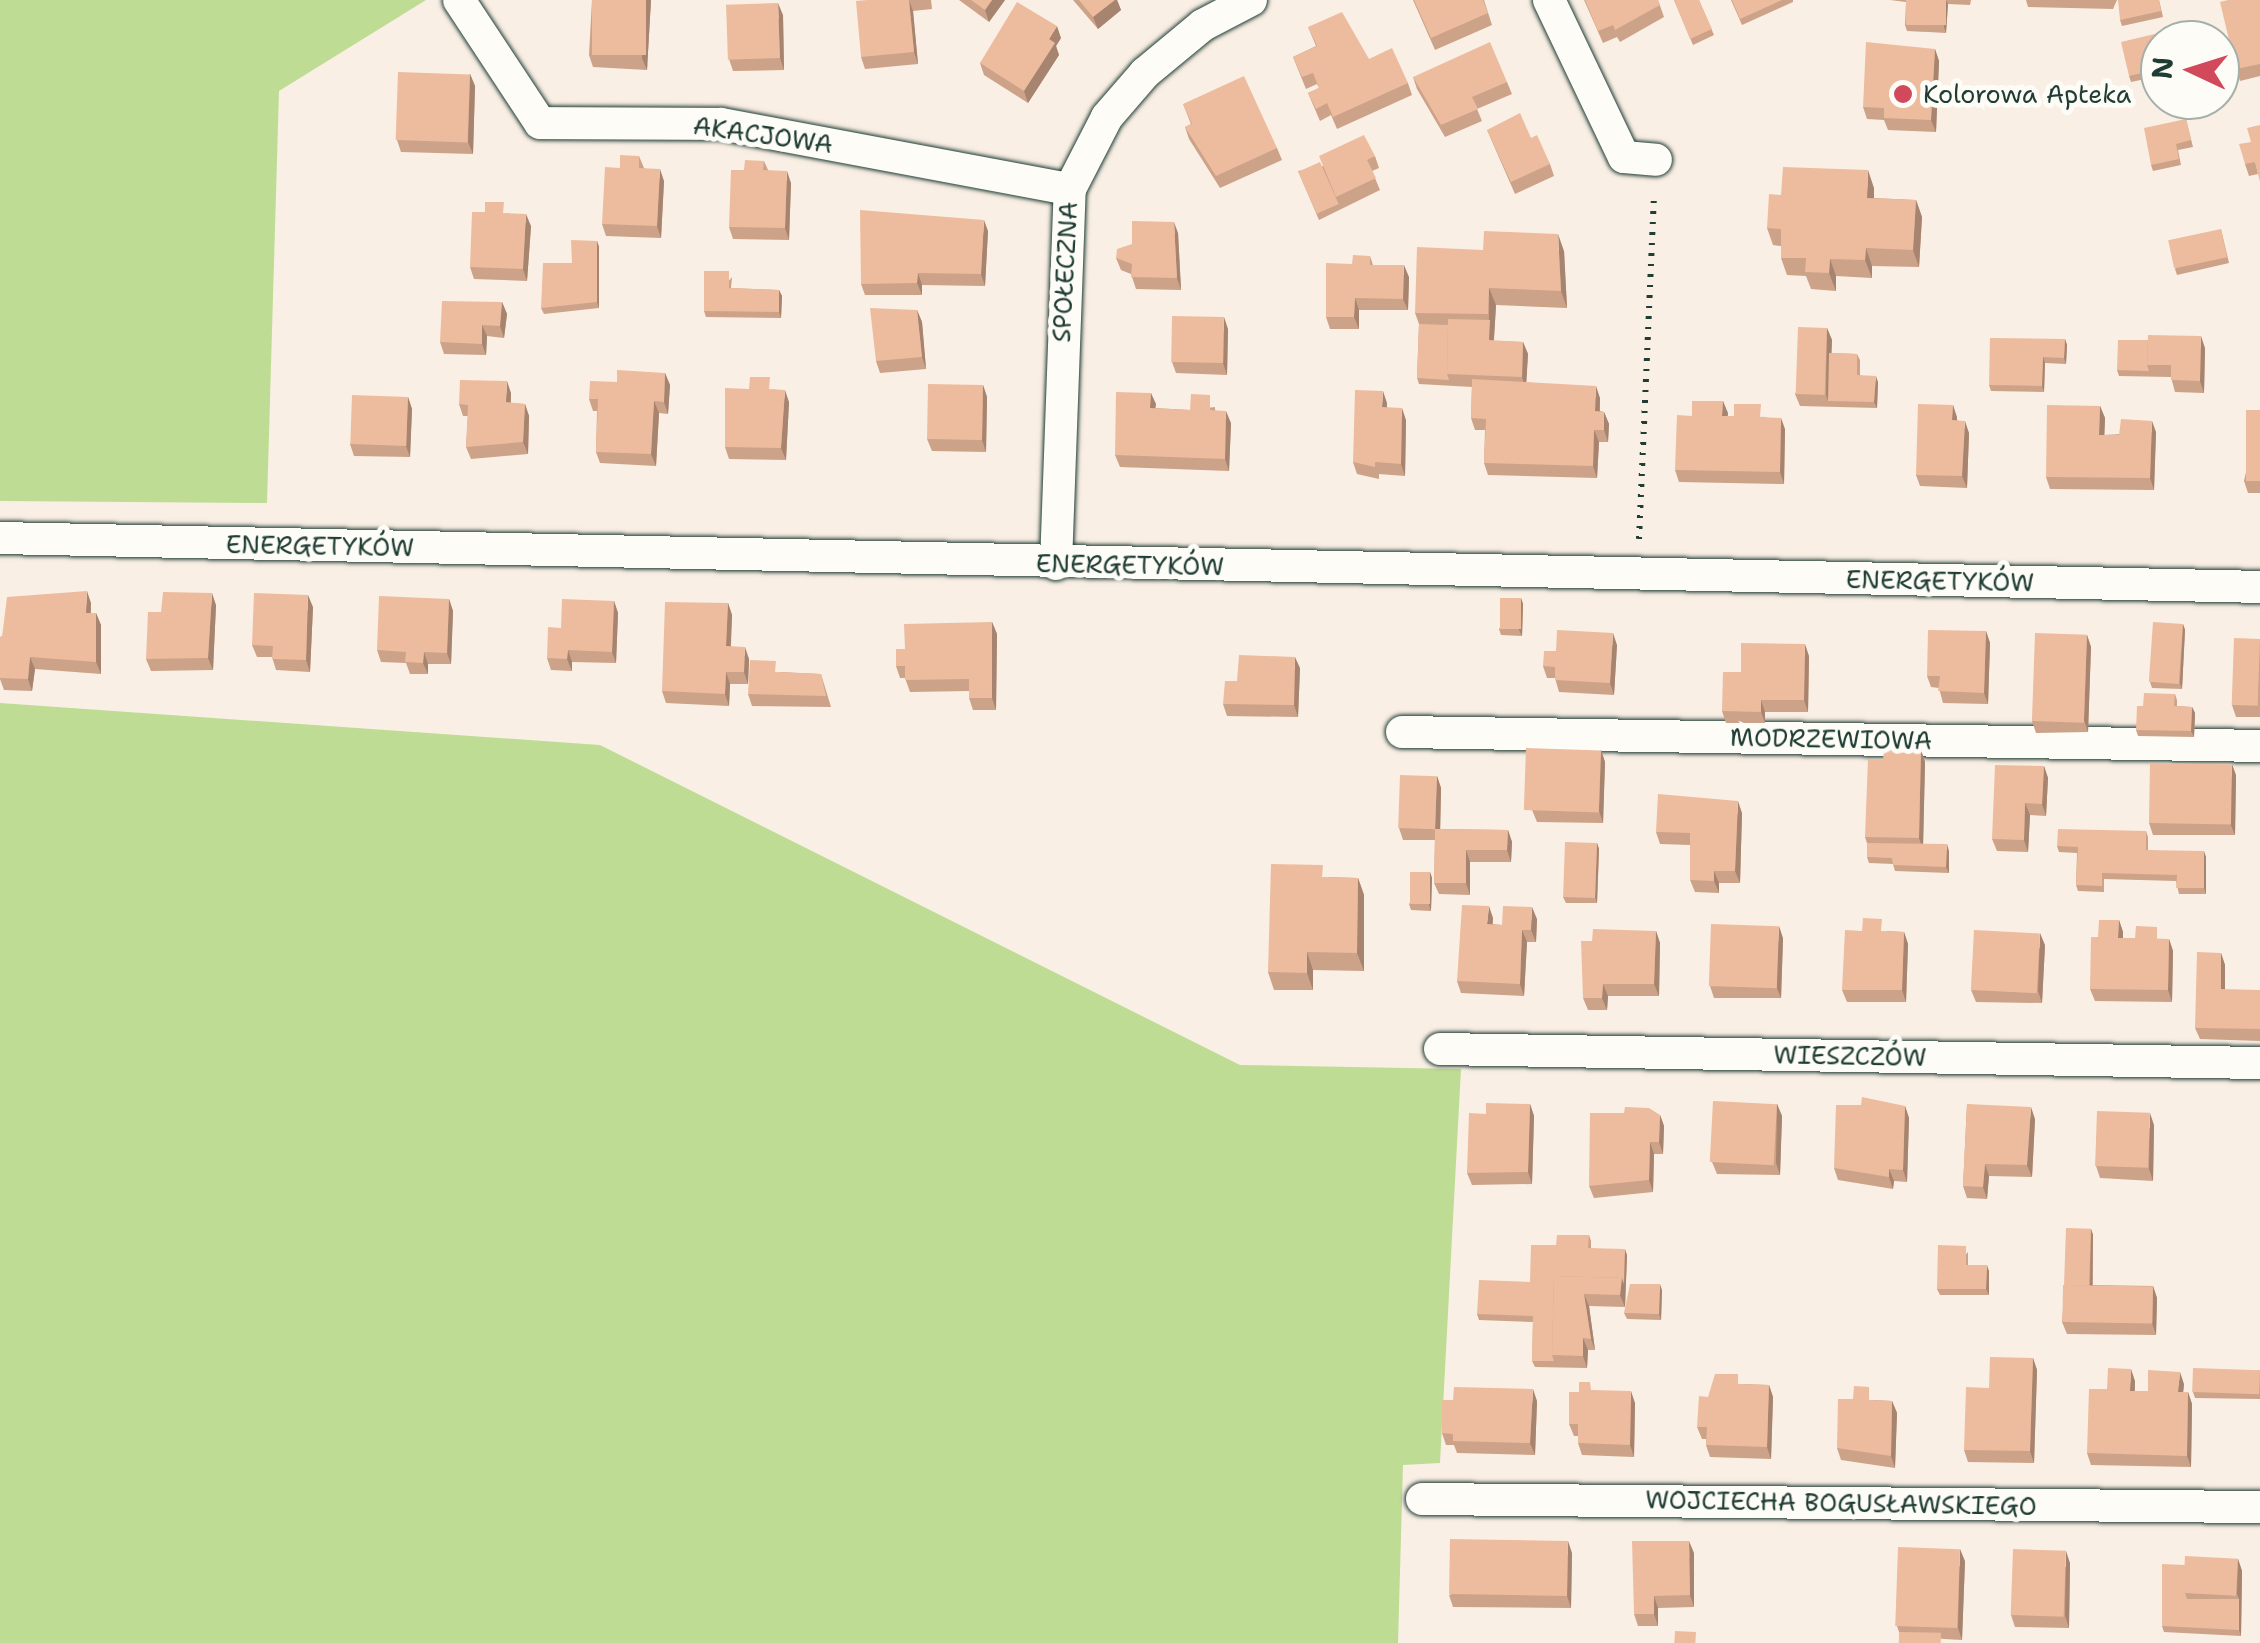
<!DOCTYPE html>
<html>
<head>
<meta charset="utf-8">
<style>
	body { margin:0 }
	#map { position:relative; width:2260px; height:1643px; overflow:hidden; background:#faefe5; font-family:"Shantell Sans",sans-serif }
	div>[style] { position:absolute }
	.green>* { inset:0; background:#bfdc94 }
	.path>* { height:6px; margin-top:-3px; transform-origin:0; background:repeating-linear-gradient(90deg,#1f3d34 0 2.5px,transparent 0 10.5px) }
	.roads { filter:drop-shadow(0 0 2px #1f3d34) drop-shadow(0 0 2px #1f3d34) }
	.minor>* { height:32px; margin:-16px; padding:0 16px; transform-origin:16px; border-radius:16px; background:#fdfcf7 }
	.wall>* { inset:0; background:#cca288 }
	.shaded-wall>* { inset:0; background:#a6846f }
	.building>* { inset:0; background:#edbc9e; transform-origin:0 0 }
	.dots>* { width:28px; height:28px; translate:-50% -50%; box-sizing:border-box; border:5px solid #fdfcf7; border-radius:50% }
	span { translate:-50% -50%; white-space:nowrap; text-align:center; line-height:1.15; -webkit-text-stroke:10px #fdfcf7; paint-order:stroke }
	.poi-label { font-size:25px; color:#1f3d34 }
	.left { translate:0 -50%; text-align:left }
	.street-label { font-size:25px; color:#1f3d34 }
	.north { position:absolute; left:2140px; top:20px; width:100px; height:100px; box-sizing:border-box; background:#fdfcf7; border:2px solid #a4b0a9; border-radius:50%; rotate:274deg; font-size:28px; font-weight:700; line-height:40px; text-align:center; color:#1f3d34 }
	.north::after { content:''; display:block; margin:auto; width:35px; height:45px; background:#d1495b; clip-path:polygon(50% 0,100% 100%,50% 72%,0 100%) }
</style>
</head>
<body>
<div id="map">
	<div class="green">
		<i style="clip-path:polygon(0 0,426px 0,279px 91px,267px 503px,0 501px)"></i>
		<i style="clip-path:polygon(0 703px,600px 745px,1240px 1065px,1461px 1069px,1440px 1463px,1403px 1465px,1398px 1643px,0 1643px)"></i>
	</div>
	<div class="path">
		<i style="left:1639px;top:539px;width:342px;rotate:-87.5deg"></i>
	</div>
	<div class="roads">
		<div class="minor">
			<i style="left:459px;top:0;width:147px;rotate:56.6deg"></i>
			<i style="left:540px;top:123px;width:181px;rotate:0.3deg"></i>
			<i style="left:721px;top:124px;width:355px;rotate:10.6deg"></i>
			<i style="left:1549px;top:0;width:174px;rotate:64.5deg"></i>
			<i style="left:1624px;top:157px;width:32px;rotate:5deg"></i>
			<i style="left:0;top:538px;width:2261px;rotate:1.24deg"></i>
			<i style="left:1056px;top:564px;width:375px;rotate:-87.9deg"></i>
			<i style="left:1070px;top:189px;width:81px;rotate:-62.8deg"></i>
			<i style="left:1107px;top:117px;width:58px;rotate:-49.2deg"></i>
			<i style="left:1145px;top:73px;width:75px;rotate:-39.6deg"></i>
			<i style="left:1203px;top:25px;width:54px;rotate:-27.5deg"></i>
			<i style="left:1402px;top:732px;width:858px;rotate:0.93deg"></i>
			<i style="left:1440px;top:1049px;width:820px;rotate:0.98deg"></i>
			<i style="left:1422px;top:1499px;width:838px;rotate:0.55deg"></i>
		</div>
	</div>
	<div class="wall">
		<i style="clip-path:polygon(592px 0,651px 0,647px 70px,593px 67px,589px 55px)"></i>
		<i style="clip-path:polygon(867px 0,931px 0,932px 9px,913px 11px,918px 64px,865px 69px,861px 57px)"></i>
		<i style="clip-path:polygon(959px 0,1005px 0,989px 22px)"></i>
		<i style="clip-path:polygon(1073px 0,1117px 0,1121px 10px,1098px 29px)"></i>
		<i style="clip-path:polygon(1413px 0,1484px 0,1492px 25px,1435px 50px)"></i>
		<i style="clip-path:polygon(1584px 0,1658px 0,1664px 17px,1620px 42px,1617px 37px,1603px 43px)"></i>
		<i style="clip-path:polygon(1674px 0,1699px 0,1714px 35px,1693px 45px)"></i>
		<i style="clip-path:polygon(1731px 0,1793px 0,1793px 2px,1742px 25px)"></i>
		<i style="clip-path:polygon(1890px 0,1971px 0,1970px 5px,1948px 4px,1946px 33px,1907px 31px,1905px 25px,1906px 2px)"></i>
		<i style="clip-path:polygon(2026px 0,2117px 0,2113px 9px,2028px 7px)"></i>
		<i style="clip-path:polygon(2159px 0,2163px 17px,2122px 26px,2120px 20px)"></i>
		<i style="clip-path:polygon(2260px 0,2260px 76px,2240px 81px,2236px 69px)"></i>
		<i style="clip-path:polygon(783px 15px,784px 70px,733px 71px,729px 59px)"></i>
		<i style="clip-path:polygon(1308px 27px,1369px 59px,1408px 83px,1412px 95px,1337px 129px,1331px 115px,1320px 121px,1308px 93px,1319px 88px,1317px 84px,1306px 89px,1293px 57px,1316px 46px)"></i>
		<i style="clip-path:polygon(1061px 38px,1056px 46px,1059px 55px,1028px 103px,984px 75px,980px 63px)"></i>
		<i style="clip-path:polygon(2160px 40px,2160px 76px,2131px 82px,2129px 76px)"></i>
		<i style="clip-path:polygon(1935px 49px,1939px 61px,1936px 132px,1888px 130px,1884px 120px,1867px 119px,1863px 107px)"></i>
		<i style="clip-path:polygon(470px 74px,475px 86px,473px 154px,401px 152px,397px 140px)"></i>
		<i style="clip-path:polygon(1413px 77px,1507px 82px,1512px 94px,1477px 109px,1482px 121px,1445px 137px,1417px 89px)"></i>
		<i style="clip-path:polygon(1183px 104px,1277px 148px,1282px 160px,1220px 188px,1189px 139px,1185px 127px,1191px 124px)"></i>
		<i style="clip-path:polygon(2186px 119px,2193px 147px,2178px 150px,2181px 165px,2153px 171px,2151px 165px)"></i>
		<i style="clip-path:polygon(1487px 130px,1531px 138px,1550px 164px,1554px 176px,1515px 194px)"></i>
		<i style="clip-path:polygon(2251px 142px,2258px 174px,2249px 176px,2245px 164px)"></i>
		<i style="clip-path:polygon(639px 156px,644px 168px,664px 181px,661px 238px,606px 236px,602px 224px,620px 168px)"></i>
		<i style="clip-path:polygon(1375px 156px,1379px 168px,1372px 171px,1380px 190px,1319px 220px,1298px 171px)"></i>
		<i style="clip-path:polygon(764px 161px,768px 170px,791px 183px,789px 240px,733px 239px,729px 227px,744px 170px)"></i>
		<i style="clip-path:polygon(1874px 188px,1874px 198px,1916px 200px,1922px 217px,1919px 267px,1872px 266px,1872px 278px,1836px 276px,1836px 291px,1811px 289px,1806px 276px,1787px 275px,1781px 258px,1781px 246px,1773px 245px,1767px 228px,1781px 195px)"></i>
		<i style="clip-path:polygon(508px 213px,531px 226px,527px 281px,474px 279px,470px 267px)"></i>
		<i style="clip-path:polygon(2221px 229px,2229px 263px,2177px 275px,2175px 269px)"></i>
		<i style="clip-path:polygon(988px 231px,985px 286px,922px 285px,922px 295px,865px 295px,861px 284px)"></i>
		<i style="clip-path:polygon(1178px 233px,1181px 290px,1136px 289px,1131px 274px,1121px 270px,1116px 258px)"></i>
		<i style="clip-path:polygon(597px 241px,599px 247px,599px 308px,544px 314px,541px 308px,572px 263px)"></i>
		<i style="clip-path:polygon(1564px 251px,1567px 308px,1496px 305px,1494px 341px,1523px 342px,1528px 354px,1526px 382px,1600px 398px,1600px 411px,1604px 412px,1609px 424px,1608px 442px,1599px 442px,1597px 478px,1488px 475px,1484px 463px,1485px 430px,1475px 430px,1471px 418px,1472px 387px,1419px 384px,1417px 378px,1419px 324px,1415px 313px)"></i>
		<i style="clip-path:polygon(1370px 256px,1373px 265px,1409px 277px,1408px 310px,1359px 310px,1359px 329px,1330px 329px,1326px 317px,1352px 264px)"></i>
		<i style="clip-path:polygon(732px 277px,731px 288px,779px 290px,782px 296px,781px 318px,706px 317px,704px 311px)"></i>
		<i style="clip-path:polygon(502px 302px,507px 314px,504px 338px,487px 336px,486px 355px,444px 354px,440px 342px)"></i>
		<i style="clip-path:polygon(917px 310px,922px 322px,926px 369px,880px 373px,876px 361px)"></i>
		<i style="clip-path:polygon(1827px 328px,1832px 340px,1831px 353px,1857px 354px,1860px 360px,1860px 375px,1878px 382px,1877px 408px,1800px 406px,1795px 394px)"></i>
		<i style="clip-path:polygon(1228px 329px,1227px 375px,1176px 373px,1172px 362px)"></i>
		<i style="clip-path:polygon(2065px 339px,2067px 345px,2066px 364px,2045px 363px,2044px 392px,1991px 391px,1989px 385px)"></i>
		<i style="clip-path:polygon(2148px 340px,2205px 348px,2204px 393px,2175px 392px,2171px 377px,2119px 376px,2117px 370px)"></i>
		<i style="clip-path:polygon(665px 373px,670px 385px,668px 414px,659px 413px,656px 466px,600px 463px,596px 452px,597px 411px,593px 411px,589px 399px,617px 382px)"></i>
		<i style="clip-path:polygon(983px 385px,987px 397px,986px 452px,932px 451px,927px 439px)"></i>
		<i style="clip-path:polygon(774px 389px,789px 402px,786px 460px,729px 459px,725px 447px)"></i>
		<i style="clip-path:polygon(511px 393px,511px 403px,525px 404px,529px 416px,528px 454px,471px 459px,466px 447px,468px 416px,463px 416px,459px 404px)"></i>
		<i style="clip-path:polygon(1151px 393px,1155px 408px,1190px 410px,1215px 407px,1215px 410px,1231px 423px,1229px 471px,1120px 467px,1115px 455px)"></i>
		<i style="clip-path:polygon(408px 397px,412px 409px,410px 457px,354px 456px,350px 444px)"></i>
		<i style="clip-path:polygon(1723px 401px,1727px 416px,1765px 417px,1785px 429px,1784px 484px,1679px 482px,1675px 470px,1692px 416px)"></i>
		<i style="clip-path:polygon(1387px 403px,1387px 407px,1406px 420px,1405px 476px,1379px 474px,1379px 479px,1357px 474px,1353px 462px)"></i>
		<i style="clip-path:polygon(1953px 405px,1957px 420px,1969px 433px,1967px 488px,1920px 486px,1916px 475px)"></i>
		<i style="clip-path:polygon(2100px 406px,2105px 418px,2104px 435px,2156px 432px,2154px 490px,2050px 489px,2046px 477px)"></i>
		<i style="clip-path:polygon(2260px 410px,2260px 493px,2248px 493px,2244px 481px)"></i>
		<i style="clip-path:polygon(1521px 598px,1523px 604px,1522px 636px,1501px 635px,1499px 629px)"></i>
		<i style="clip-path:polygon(449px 599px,453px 611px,451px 664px,428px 664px,428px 674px,410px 674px,406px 663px,381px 662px,377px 650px)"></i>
		<i style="clip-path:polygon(614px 601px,618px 613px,616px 663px,572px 662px,572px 671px,551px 670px,547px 658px,561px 628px)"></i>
		<i style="clip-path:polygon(91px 603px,91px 613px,96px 613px,101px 625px,101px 674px,35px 669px,32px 691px,4px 690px,0 679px,0 637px)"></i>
		<i style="clip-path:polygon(728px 603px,732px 615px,731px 646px,749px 659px,748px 684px,730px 684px,729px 706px,666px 703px,662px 691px)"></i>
		<i style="clip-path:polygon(216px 605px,213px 670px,151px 671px,146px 659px,161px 612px)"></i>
		<i style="clip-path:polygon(313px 607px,310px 672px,276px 670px,272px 657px,257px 657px,252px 645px)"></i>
		<i style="clip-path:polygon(992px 622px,997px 634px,996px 710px,973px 710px,969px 698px,969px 691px,910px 692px,905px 678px,900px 678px,896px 666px,905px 649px)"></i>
		<i style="clip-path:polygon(2183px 624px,2185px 630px,2182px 689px,2152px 688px,2150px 682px)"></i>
		<i style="clip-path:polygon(1986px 631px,1990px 643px,1988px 704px,1943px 703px,1939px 688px,1931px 687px,1927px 676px)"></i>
		<i style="clip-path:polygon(2087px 635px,2091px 647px,2088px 732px,2036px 733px,2032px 721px)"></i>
		<i style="clip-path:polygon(2260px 639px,2260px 717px,2236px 717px,2232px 705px)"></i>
		<i style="clip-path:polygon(1617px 645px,1614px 695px,1559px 692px,1555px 678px,1547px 678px,1543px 666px,1556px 651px)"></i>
		<i style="clip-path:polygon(1809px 656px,1808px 712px,1765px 712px,1765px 723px,1726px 723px,1722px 711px,1741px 672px)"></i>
		<i style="clip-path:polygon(1300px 668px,1298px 717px,1227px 716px,1223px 704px,1237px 681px)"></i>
		<i style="clip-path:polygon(780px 672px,821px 674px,831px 707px,752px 706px,748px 694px)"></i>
		<i style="clip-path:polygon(2175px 694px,2177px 700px,2177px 706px,2192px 707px,2195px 713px,2194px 737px,2138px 736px,2136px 730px,2143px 706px)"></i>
		<i style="clip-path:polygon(1601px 750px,1605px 762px,1603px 823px,1537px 822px,1532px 810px)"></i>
		<i style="clip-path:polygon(1921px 750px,1925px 762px,1923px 844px,1949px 851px,1949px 873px,1895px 871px,1893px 864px,1869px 863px,1867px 857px,1867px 843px,1865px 837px,1883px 760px)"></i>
		<i style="clip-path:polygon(2044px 766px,2048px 778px,2046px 816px,2030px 815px,2028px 852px,1997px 851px,1992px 839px)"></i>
		<i style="clip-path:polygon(2236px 775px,2235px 835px,2153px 835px,2149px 823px)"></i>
		<i style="clip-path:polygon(1437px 776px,1441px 788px,1440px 829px,1508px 830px,1512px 842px,1511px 862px,1470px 862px,1470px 895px,1439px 894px,1434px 883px,1435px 840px,1403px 840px,1399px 828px)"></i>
		<i style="clip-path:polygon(1742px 813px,1740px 883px,1719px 883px,1719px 893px,1695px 892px,1690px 880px,1690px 845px,1660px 844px,1656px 832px)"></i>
		<i style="clip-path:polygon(2146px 831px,2148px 837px,2148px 850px,2206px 857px,2206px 894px,2179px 894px,2176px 881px,2104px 879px,2104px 892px,2078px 891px,2076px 885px,2077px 853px,2059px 852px,2057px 846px)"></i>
		<i style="clip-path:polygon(1597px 843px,1599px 849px,1597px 903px,1566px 903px,1563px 897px)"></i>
		<i style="clip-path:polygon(1430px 872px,1432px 878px,1431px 911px,1411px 910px,1409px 904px)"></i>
		<i style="clip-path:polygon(1328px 877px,1358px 878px,1364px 895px,1364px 971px,1313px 970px,1313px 990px,1274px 990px,1268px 972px)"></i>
		<i style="clip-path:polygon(1493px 918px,1492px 924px,1502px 925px,1537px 919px,1536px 942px,1527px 942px,1524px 996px,1461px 993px,1457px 981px)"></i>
		<i style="clip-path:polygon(2119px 920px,2123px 932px,2123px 938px,2169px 939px,2173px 951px,2172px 1002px,2095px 1001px,2090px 989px,2098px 937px)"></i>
		<i style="clip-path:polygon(1656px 931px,1660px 943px,1659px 996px,1608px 996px,1607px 1010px,1588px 1010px,1583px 998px,1592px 941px)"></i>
		<i style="clip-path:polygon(1887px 931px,1904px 932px,1908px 944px,1906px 1002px,1847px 1002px,1842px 990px)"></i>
		<i style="clip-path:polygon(1783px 938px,1781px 998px,1714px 998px,1710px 986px)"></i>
		<i style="clip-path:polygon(2045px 945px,2042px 1003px,1976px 1002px,1971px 990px)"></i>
		<i style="clip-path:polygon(2221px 953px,2225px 965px,2225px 990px,2260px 990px,2260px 1041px,2200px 1039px,2195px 1028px)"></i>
		<i style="clip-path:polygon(1530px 1104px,1534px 1116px,1532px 1184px,1472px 1185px,1467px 1173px,1486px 1114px)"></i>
		<i style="clip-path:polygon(1777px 1104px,1782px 1116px,1780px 1175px,1717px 1174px,1712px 1162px)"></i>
		<i style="clip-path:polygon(1967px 1104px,2035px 1119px,2032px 1177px,1989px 1176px,1987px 1199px,1967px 1198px,1963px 1186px)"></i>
		<i style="clip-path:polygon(1905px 1106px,1909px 1118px,1907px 1182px,1894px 1181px,1893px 1189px,1838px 1180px,1834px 1168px)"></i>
		<i style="clip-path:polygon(1660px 1115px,1664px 1126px,1663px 1154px,1654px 1154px,1653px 1192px,1594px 1198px,1589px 1186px)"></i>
		<i style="clip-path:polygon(2154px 1125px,2153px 1181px,2100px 1178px,2096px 1166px)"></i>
		<i style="clip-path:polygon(2091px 1229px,2093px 1235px,2093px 1285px,2153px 1286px,2157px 1298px,2156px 1335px,2067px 1334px,2062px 1322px,2065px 1285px)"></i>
		<i style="clip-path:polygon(1589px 1235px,1591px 1241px,1591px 1248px,1627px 1255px,1625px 1307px,1589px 1306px,1595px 1350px,1588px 1350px,1587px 1368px,1535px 1367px,1532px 1361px,1533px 1322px,1479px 1320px,1477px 1314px,1530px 1282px,1556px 1245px)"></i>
		<i style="clip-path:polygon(1968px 1252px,1968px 1265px,1989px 1271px,1989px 1295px,1940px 1295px,1937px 1289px)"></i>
		<i style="clip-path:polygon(1662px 1290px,1661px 1320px,1627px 1319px,1624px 1313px)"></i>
		<i style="clip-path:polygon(2033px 1358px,2037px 1370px,2034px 1463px,1968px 1462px,1964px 1450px,1989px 1388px)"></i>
		<i style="clip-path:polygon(2260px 1370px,2260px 1399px,2195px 1398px,2193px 1392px)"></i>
		<i style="clip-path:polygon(2135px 1381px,2135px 1391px,2148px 1391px,2184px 1384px,2183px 1392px,2188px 1392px,2192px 1404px,2191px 1467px,2091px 1465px,2087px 1453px,2107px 1389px)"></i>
		<i style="clip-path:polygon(1742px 1384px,1769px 1385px,1773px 1397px,1771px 1459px,1710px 1457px,1706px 1445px,1706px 1439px,1702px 1439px,1697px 1427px,1708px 1397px)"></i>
		<i style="clip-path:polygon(1593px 1390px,1635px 1403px,1634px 1457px,1582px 1455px,1578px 1443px,1578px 1436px,1574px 1436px,1569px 1424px,1579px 1392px)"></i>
		<i style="clip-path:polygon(1873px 1400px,1892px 1401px,1897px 1413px,1895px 1468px,1841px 1460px,1837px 1448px)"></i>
		<i style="clip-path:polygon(1537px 1401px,1535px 1455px,1457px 1453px,1454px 1445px,1446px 1445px,1442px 1433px)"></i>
		<i style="clip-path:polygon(1572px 1553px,1571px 1608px,1453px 1607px,1449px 1595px)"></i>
		<i style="clip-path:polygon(1694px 1553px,1694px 1607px,1658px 1608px,1658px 1626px,1638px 1626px,1634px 1614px)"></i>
		<i style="clip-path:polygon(2238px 1559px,2242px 1571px,2241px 1636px,2164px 1632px,2162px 1626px,2185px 1565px)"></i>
		<i style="clip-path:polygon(1965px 1561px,1962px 1640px,1944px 1639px,1899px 1632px,1897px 1626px)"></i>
		<i style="clip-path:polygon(2070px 1563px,2069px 1628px,2015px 1627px,2011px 1615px)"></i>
	</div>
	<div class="shaded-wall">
		<i style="clip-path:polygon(646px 0,651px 0,647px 70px,642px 58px)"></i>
		<i style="clip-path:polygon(909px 0,913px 11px,918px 64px,914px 52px)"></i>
		<i style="clip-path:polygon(992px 0,1005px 0,989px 22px,985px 10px)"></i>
		<i style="clip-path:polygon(1114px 0,1117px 0,1121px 10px,1098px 29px,1093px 17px)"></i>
		<i style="clip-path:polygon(1946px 0,1948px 4px,1946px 33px,1944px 27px)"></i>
		<i style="clip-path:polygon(778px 3px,783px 15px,784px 70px,780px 58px)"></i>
		<i style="clip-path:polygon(1057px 26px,1061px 38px,1056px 46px,1059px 55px,1028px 103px,1024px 91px,1049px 39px)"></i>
		<i style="clip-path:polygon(1935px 49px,1939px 61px,1936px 132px,1931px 120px)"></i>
		<i style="clip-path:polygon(470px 74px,475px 86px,473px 154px,468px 142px)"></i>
		<i style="clip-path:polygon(660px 169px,664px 181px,661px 238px,657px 226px)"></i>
		<i style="clip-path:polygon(1868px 170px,1874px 188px,1874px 215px,1867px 198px)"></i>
		<i style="clip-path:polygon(787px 171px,791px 183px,789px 240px,785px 228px)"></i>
		<i style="clip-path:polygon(1916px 200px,1922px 217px,1919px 267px,1913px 250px)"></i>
		<i style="clip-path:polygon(526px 214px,531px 226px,527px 281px,523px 269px)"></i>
		<i style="clip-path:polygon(984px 220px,988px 231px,985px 286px,981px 274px)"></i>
		<i style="clip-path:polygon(1174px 222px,1178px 233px,1181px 290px,1177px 278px)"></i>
		<i style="clip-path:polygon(1558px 234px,1564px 251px,1567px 308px,1561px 291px)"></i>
		<i style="clip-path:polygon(597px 241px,599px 247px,599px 308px,597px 302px)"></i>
		<i style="clip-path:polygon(1866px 248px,1872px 266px,1872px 278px,1865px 260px)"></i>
		<i style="clip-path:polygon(1830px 259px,1836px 276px,1836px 291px,1829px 273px)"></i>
		<i style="clip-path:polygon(1404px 265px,1409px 277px,1408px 310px,1403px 299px)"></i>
		<i style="clip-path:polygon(918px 273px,922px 285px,922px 295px,917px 283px)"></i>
		<i style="clip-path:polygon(1489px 288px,1496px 305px,1493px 352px,1489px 340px)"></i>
		<i style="clip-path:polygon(779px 290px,782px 296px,781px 318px,779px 312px)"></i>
		<i style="clip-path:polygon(1355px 298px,1359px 310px,1359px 329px,1354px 317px)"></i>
		<i style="clip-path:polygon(502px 302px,507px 314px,504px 338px,500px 326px)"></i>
		<i style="clip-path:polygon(917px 310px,922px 322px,926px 369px,922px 357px)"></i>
		<i style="clip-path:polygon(1224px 317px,1228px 329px,1227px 375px,1223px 363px)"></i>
		<i style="clip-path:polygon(482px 325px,487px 336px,486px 355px,482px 344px)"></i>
		<i style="clip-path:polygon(1827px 328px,1832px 340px,1830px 401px,1828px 401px,1826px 395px)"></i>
		<i style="clip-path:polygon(2201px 336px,2205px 348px,2204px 393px,2200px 381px)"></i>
		<i style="clip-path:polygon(2065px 339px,2067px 345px,2066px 364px,2064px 358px)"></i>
		<i style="clip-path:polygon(1523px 342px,1528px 354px,1526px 389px,1522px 377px)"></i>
		<i style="clip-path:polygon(2043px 357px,2045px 363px,2044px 392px,2042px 386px)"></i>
		<i style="clip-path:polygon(665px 373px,670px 385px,668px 414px,664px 402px)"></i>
		<i style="clip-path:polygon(1876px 376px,1878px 382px,1877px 408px,1874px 402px)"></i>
		<i style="clip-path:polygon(507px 381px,511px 393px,510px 414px,506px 402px)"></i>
		<i style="clip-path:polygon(983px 385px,987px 397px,986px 452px,982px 440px)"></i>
		<i style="clip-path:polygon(1596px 386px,1600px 398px,1599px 423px,1595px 411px)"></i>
		<i style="clip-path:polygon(785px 390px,789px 402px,786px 460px,781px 448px)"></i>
		<i style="clip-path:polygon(1383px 391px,1387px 403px,1386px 418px,1382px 407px)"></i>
		<i style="clip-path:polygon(1151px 393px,1156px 404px,1154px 420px,1150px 408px)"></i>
		<i style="clip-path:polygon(408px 397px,412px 409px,410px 457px,406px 446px)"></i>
		<i style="clip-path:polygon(654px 401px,659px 413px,656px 466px,651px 454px)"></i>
		<i style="clip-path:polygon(1723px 401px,1728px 413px,1727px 428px,1722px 416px)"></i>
		<i style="clip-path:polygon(525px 404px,529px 416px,528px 454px,523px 442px)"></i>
		<i style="clip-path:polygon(1953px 405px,1957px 417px,1956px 432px,1952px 420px)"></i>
		<i style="clip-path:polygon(2100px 406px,2105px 418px,2104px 447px,2099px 435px)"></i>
		<i style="clip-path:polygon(1402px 408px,1406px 420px,1405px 476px,1401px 464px)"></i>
		<i style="clip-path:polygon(1226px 411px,1231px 423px,1229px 471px,1225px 459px)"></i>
		<i style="clip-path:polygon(1604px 412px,1609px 424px,1608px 442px,1604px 430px)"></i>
		<i style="clip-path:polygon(1781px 418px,1785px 429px,1784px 484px,1780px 472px)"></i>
		<i style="clip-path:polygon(1965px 421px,1969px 433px,1967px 488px,1962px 476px)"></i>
		<i style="clip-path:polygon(2152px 421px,2156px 432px,2154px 490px,2150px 478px)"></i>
		<i style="clip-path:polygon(1594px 430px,1599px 442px,1597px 478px,1593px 466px)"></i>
		<i style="clip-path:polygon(87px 591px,91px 603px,90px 625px,86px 613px)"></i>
		<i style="clip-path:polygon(212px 593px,216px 605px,213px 670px,208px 658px)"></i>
		<i style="clip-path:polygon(308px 595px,313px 607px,310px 672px,306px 660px)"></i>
		<i style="clip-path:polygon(1521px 598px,1523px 604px,1522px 636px,1519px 630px)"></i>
		<i style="clip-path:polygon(449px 599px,453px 611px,451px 664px,447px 653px)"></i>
		<i style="clip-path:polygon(614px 601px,618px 613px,616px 663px,612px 652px)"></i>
		<i style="clip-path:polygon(728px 603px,732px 615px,730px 658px,726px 646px)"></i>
		<i style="clip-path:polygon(96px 613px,101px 625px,101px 674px,96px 662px)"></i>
		<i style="clip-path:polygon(992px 622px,997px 634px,996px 710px,992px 698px)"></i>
		<i style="clip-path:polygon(2183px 624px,2185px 630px,2182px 689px,2180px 683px)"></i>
		<i style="clip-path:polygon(1986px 631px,1990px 643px,1988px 704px,1984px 693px)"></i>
		<i style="clip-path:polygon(1613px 633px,1617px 645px,1614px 695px,1610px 683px)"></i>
		<i style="clip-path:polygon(2087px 635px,2091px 647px,2088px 732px,2084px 720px)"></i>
		<i style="clip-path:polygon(1805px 644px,1809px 656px,1808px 712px,1804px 700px)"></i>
		<i style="clip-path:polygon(745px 647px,749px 659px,748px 684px,744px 672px)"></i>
		<i style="clip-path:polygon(568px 650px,572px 662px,572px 671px,567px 659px)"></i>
		<i style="clip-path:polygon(424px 652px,428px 664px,428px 674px,423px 663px)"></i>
		<i style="clip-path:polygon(30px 657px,35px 669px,32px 691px,28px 679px)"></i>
		<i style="clip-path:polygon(1295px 657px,1300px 668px,1298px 717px,1294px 705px)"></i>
		<i style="clip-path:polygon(726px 672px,730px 684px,729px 706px,725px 694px)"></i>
		<i style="clip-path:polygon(1761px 700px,1765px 712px,1765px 723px,1761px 712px)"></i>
		<i style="clip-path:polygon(2192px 707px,2195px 713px,2194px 737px,2191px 731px)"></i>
		<i style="clip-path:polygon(1601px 750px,1605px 762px,1603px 823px,1599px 811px)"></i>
		<i style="clip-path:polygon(1921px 750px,1925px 762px,1923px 850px,1919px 838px)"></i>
		<i style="clip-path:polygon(2232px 764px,2236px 775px,2235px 835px,2230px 823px)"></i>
		<i style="clip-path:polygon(2044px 766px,2048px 778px,2046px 816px,2042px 804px)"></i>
		<i style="clip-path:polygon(1437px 776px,1441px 788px,1440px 840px,1435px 829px)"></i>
		<i style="clip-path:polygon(1738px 801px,1742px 813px,1740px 883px,1735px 871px)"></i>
		<i style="clip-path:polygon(2025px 803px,2030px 815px,2028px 852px,2024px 840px)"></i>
		<i style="clip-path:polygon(1508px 830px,1512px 842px,1511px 862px,1507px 850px)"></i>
		<i style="clip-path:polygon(1597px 843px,1599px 849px,1597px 903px,1595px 897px)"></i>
		<i style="clip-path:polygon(1947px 844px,1949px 851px,1949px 873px,1946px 867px)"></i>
		<i style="clip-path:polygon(1466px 850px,1470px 862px,1470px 895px,1466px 883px)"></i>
		<i style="clip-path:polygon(2204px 851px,2206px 857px,2206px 894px,2204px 888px)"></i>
		<i style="clip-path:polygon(1714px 871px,1719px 883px,1719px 893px,1714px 881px)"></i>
		<i style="clip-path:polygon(1430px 872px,1432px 878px,1431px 911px,1429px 905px)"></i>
		<i style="clip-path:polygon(1358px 878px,1364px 895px,1364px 971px,1357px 953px)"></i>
		<i style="clip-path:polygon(1489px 906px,1493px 918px,1492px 936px,1487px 924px)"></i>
		<i style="clip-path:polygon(1532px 907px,1537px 919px,1536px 942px,1531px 930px)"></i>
		<i style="clip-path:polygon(2119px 920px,2123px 932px,2123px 950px,2118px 938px)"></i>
		<i style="clip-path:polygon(1779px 926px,1783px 938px,1781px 998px,1776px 986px)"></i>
		<i style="clip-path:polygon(1522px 930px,1527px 942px,1524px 996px,1520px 984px)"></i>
		<i style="clip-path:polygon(1656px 931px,1660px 943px,1659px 996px,1654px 984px)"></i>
		<i style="clip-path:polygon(1904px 932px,1908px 944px,1906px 1002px,1902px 990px)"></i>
		<i style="clip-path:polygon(2040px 933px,2045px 945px,2042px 1003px,2038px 991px)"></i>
		<i style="clip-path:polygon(2169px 939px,2173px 951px,2172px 1002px,2168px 990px)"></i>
		<i style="clip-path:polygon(1307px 952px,1313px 970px,1313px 990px,1307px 973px)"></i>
		<i style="clip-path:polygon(2221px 953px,2225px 965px,2225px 1001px,2221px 989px)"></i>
		<i style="clip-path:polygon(1603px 984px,1608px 996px,1607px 1010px,1602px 998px)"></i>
		<i style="clip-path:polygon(1530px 1104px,1534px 1116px,1532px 1184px,1528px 1172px)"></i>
		<i style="clip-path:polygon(1777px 1104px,1782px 1116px,1780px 1175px,1776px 1163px)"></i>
		<i style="clip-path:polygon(1905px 1106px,1909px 1118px,1907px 1182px,1903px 1170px)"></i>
		<i style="clip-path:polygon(2031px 1107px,2035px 1119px,2032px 1177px,2027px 1165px)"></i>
		<i style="clip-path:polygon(2150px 1113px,2154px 1125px,2153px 1181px,2149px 1169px)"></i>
		<i style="clip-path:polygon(1660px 1115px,1664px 1126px,1663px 1154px,1659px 1142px)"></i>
		<i style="clip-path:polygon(1650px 1142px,1654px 1154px,1653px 1192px,1649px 1180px)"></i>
		<i style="clip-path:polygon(1985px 1164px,1989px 1176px,1987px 1199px,1983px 1187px)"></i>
		<i style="clip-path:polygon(1889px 1169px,1894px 1181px,1893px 1189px,1889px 1177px)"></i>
		<i style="clip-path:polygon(2091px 1229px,2093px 1235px,2092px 1297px,2090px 1291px)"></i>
		<i style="clip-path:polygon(1625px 1249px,1627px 1255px,1625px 1307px,1620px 1295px)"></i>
		<i style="clip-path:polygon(1987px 1265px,1989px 1271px,1989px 1295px,1986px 1289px)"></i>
		<i style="clip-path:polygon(1660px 1284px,1662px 1290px,1661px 1320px,1659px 1314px)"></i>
		<i style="clip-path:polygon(2153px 1286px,2157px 1298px,2156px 1335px,2152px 1323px)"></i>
		<i style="clip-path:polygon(1584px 1294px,1589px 1306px,1595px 1350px,1591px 1339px)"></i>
		<i style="clip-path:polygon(1583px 1338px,1588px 1350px,1587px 1368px,1583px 1356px)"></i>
		<i style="clip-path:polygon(2033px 1358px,2037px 1370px,2034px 1463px,2030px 1451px)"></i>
		<i style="clip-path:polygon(2131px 1369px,2135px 1381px,2134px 1402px,2130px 1391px)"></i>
		<i style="clip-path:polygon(2180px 1372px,2184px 1384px,2182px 1404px,2178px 1392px)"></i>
		<i style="clip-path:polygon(1769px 1385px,1773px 1397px,1771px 1459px,1767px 1447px)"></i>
		<i style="clip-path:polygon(1533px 1389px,1537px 1401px,1535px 1455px,1530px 1443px)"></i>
		<i style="clip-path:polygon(1631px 1391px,1635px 1403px,1634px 1457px,1630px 1445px)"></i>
		<i style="clip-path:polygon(2188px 1392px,2192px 1404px,2191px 1467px,2187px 1456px)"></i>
		<i style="clip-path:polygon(1892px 1401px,1897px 1413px,1895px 1468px,1891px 1456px)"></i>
		<i style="clip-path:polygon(1568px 1541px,1572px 1553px,1571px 1608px,1567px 1596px)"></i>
		<i style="clip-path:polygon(1689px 1541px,1694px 1553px,1694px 1607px,1690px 1595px)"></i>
		<i style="clip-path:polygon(1960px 1549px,1965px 1561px,1962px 1640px,1958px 1628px)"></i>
		<i style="clip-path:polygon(2066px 1551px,2070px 1563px,2069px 1628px,2065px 1616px)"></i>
		<i style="clip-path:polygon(2238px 1559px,2242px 1571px,2241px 1636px,2239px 1630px,2239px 1599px,2237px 1594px)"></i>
		<i style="clip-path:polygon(1654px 1596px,1658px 1608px,1658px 1626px,1654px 1614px)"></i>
	</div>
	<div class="building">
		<i style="left:592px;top:0;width:54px;height:55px"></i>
		<i style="clip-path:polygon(867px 0,909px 0,914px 52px,861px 57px,856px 1px)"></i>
		<i style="clip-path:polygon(971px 0,992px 0,985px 10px)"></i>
		<i style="clip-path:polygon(1079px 0,1115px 0,1093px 17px)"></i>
		<i style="clip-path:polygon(1414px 0,1483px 0,1488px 13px,1431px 38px)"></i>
		<i style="clip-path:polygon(1585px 0,1658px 0,1660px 5px,1615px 30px,1613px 25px,1598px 31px)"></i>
		<i style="clip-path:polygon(1674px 0,1699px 0,1712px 29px,1690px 39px)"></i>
		<i style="clip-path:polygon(1732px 0,1782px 0,1740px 19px)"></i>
		<i style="left:1906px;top:0;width:40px;height:25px"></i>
		<i style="clip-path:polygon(2118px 0,2159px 0,2161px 11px,2120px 20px)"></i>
		<i style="clip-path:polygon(2228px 0,2260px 0,2260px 64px,2236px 69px,2220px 2px)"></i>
		<i style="clip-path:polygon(1017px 2px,1057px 26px,1049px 39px,1055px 43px,1024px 91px,980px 63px)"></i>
		<i style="left:778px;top:3px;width:55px;height:52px;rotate:88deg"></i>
		<i style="clip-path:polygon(1342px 12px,1369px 59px,1392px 48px,1408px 83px,1333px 117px,1327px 103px,1316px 109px,1308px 93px,1319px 88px,1313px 73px,1302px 77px,1293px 57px,1317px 46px,1308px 27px)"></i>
		<i style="clip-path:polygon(2163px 32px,2165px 40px,2160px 40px,2160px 69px,2129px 76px,2121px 42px)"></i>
		<i style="clip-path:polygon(1490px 42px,1507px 82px,1472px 97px,1478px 109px,1441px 125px,1413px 77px)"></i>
		<i style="clip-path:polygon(1866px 42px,1935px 49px,1931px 120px,1884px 118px,1884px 108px,1863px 107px)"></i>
		<i style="left:398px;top:72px;width:72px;height:68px;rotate:2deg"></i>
		<i style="clip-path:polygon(1244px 76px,1277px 148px,1216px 176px,1185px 127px,1192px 124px,1183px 104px)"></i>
		<i style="clip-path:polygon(1520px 113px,1531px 138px,1537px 135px,1550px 164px,1511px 182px,1487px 130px)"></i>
		<i style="clip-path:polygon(2186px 119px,2191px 140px,2176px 144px,2179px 159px,2151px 165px,2144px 128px)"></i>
		<i style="clip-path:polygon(2260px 125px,2260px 182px,2255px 162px,2245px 164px,2239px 144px,2251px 142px,2247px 128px)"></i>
		<i style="clip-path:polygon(1364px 135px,1375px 156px,1367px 160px,1376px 178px,1336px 197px,1319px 156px)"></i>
		<i style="clip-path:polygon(620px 155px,639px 156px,639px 168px,660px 169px,657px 226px,602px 224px,605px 167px,620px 168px)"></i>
		<i style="clip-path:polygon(745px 160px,764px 161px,763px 170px,787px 171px,785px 228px,729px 227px,731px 170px,744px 170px)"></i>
		<i style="left:1320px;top:162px;width:46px;height:24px;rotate:66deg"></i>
		<i style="clip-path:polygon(1783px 167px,1868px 170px,1867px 198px,1916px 200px,1913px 250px,1866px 248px,1865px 260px,1830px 259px,1829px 273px,1805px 272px,1806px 258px,1781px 258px,1781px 229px,1767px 228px,1769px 194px,1781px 195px)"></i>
		<i style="clip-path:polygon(485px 202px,504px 202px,503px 213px,526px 214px,523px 269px,470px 267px,472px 212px,485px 212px)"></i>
		<i style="clip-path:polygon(860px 210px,984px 220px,981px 274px,918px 273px,917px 283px,861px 284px)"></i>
		<i style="clip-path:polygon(1132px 221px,1174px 222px,1177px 278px,1131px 277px,1132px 264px,1116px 258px,1117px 249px,1132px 244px)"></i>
		<i style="left:2221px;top:229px;width:29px;height:54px;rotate:78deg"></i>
		<i style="clip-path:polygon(1484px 231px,1558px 234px,1561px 291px,1489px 288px,1488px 314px,1415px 313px,1417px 247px,1483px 250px)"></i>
		<i style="clip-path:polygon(571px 240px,597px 241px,597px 302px,541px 308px,543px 263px,572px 263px)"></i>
		<i style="clip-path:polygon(1353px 255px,1370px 256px,1370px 265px,1404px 265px,1403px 299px,1355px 298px,1354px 317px,1326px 317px,1326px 263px,1352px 264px)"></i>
		<i style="clip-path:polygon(704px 271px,729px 271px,729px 288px,779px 290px,779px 312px,704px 311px)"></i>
		<i style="clip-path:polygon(442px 301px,502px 302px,500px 326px,482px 325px,482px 344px,440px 342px)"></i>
		<i style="clip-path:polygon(870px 308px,917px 310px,922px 357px,876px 361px)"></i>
		<i style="left:1172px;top:316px;width:52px;height:46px;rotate:1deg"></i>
		<i style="clip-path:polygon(1448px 319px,1490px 320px,1489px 340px,1523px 342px,1522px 377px,1447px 374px)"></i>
		<i style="clip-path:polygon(1419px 324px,1448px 325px,1447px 374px,1449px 380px,1417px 378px)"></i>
		<i style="left:1798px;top:327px;width:29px;height:67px;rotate:2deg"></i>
		<i style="clip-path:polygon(2148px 335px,2201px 336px,2200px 381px,2171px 380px,2171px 365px,2147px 365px)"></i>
		<i style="clip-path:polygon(1990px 338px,2065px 339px,2064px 358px,2043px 357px,2042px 386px,1989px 385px)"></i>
		<i style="clip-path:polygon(2118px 340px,2148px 340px,2147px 365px,2149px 371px,2117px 370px)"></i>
		<i style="clip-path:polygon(1829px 353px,1857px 354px,1857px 375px,1876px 376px,1874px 402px,1828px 401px)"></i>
		<i style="clip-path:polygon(617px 370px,665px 373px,664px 402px,654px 401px,651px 454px,596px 452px,598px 399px,589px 399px,590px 381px,617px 382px)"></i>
		<i style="clip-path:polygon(750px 377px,770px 377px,769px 389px,785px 390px,781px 448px,725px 447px,725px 388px,749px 389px)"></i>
		<i style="clip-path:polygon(1472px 379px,1596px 386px,1595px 411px,1604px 412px,1604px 430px,1594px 430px,1593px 466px,1484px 463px,1486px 419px,1471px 418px)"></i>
		<i style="clip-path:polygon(460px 380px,507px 381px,506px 402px,525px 404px,523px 442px,466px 447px,468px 405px,459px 404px)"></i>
		<i style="left:928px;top:384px;width:55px;height:55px;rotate:1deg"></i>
		<i style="clip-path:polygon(1355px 390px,1383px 391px,1382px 407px,1402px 408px,1401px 464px,1375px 462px,1375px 467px,1353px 462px)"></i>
		<i style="clip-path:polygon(1116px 392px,1151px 393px,1150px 408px,1190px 410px,1191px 394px,1210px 395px,1210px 410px,1226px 411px,1225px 459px,1115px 455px)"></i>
		<i style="left:352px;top:395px;width:56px;height:49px;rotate:2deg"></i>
		<i style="clip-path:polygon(1692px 401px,1723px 401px,1722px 416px,1734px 416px,1734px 404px,1761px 404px,1760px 417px,1781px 418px,1780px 472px,1675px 470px,1677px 415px,1692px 416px)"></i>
		<i style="clip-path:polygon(1918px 404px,1953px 405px,1952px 420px,1965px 421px,1962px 476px,1916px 475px)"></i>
		<i style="clip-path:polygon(2047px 405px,2100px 406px,2099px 435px,2119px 435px,2121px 419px,2152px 421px,2150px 478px,2046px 477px)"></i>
		<i style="left:2246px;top:410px;width:14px;height:71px"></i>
		<i style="clip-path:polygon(87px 591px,86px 613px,96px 613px,96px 662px,30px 657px,28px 679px,0 678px,0 637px,2px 637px,7px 597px)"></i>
		<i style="clip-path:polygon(163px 592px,212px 593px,208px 658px,146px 659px,148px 612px,161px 612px)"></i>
		<i style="clip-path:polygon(254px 593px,308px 595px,306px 660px,272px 659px,273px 646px,252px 645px)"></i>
		<i style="clip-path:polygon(379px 596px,449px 599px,447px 653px,424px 652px,423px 663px,405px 662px,406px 652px,377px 650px)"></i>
		<i style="left:1500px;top:598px;width:21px;height:31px"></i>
		<i style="clip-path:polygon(562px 599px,614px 601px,612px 652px,568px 650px,567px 659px,547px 658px,548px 627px,561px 628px)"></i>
		<i style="clip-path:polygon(665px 602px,728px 603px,726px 646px,745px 647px,744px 672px,726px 672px,725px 694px,662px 691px)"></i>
		<i style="clip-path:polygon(992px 622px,992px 698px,969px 698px,969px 679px,905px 680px,905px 666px,896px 666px,896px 649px,905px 649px,904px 624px)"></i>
		<i style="left:2153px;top:622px;width:30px;height:60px;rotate:4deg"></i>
		<i style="clip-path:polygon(1557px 630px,1613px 633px,1610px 683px,1555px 680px,1555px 667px,1543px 666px,1544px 651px,1556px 651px)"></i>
		<i style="clip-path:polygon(1928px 630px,1986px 631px,1984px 693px,1938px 691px,1940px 676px,1927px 676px)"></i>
		<i style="left:2035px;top:633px;width:52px;height:88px;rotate:2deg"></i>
		<i style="left:2234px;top:638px;width:26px;height:67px;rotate:2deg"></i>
		<i style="clip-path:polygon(1741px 643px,1805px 644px,1804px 700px,1761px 700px,1761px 712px,1722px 711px,1723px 672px,1741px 672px)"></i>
		<i style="clip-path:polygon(1239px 655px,1295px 657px,1294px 705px,1223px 704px,1225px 681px,1237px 681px)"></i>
		<i style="clip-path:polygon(750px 660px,776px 661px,775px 672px,821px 674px,826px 696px,748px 694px)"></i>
		<i style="clip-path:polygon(2144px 693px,2175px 694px,2174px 706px,2192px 707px,2191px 731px,2136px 730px,2137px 706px,2143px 706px)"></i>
		<i style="left:1526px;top:748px;width:75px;height:62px;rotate:2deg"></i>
		<i style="clip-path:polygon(1884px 749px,1921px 750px,1919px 838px,1865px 837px,1868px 759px,1883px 760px)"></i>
		<i style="left:2150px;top:763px;width:82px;height:60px;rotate:1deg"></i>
		<i style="clip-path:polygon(1995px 765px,2044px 766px,2042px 804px,2025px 803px,2024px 840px,1992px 839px)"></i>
		<i style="left:1400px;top:775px;width:37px;height:53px;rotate:2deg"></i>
		<i style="clip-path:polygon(1658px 794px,1738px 801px,1735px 871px,1714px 871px,1714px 881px,1690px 880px,1690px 833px,1656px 832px)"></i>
		<i style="clip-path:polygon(1435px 829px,1508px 830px,1507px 850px,1466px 850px,1466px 883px,1434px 883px)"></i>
		<i style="clip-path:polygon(2058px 829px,2146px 831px,2146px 850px,2204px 851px,2204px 888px,2176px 888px,2177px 875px,2140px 874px,2102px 873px,2102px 886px,2076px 885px,2078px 847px,2057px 846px)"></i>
		<i style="left:1565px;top:842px;width:32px;height:55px;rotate:2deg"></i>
		<i style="clip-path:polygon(1867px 843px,1947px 844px,1946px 867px,1893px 865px,1892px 858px,1867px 857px)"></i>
		<i style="clip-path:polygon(1271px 864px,1323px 865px,1322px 877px,1358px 878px,1357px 953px,1307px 952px,1307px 973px,1268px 972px)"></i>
		<i style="left:1410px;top:872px;width:20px;height:32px"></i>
		<i style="clip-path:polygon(1462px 905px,1489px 906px,1487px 924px,1502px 925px,1503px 906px,1532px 907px,1531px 930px,1522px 930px,1520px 984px,1457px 981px)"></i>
		<i style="clip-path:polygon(1863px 918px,1882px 919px,1881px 931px,1904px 932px,1902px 990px,1842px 990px,1845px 930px,1862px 931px)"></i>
		<i style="clip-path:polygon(2099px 920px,2119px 920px,2118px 938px,2135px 938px,2136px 926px,2157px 927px,2157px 939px,2169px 939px,2168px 990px,2090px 989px,2091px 937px,2098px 937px)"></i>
		<i style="left:1711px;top:924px;width:68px;height:62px;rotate:2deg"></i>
		<i style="clip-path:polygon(1593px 929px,1656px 931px,1654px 984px,1603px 984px,1602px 998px,1583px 998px,1581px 941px,1592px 941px)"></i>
		<i style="left:1974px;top:930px;width:66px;height:60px;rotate:3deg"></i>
		<i style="clip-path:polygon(2197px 952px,2221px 953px,2221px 989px,2260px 990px,2260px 1029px,2195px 1028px)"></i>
		<i style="clip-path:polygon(1862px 1097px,1905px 1106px,1903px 1170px,1889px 1169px,1889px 1177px,1834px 1168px,1836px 1105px,1861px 1105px)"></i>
		<i style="left:1713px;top:1101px;width:64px;height:61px;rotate:3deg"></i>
		<i style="clip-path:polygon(1486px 1103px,1530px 1104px,1528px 1172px,1467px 1173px,1469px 1113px,1486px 1114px)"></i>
		<i style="clip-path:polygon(1967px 1104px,2031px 1107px,2027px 1165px,1985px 1164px,1983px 1187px,1963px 1186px)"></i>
		<i style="clip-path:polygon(1625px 1107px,1649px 1108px,1660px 1115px,1659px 1142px,1650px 1142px,1649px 1180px,1589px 1186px,1590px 1113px,1624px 1113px)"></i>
		<i style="left:2097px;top:1111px;width:53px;height:55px;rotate:2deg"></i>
		<i style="left:2066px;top:1228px;width:25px;height:57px;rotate:2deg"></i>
		<i style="clip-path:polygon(1557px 1235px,1589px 1235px,1588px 1248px,1625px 1249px,1624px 1284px,1622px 1278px,1554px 1276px,1552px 1355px,1554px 1361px,1532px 1361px,1533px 1316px,1477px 1314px,1479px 1280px,1530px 1282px,1531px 1245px,1556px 1245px)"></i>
		<i style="clip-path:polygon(1938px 1245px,1966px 1246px,1966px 1265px,1987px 1265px,1986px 1289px,1937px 1289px)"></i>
		<i style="clip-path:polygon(1554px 1276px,1622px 1278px,1620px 1295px,1584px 1294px,1591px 1339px,1583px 1338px,1583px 1356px,1552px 1355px)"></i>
		<i style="clip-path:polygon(1630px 1284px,1660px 1284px,1659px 1314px,1624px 1313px)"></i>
		<i style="left:2063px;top:1285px;width:90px;height:37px;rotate:1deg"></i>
		<i style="clip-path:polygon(1990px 1357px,2033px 1358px,2030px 1451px,1964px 1450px,1966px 1387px,1989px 1388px)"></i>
		<i style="clip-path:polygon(2108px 1368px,2131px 1369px,2130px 1391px,2148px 1391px,2148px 1370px,2180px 1372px,2178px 1392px,2188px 1392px,2187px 1456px,2087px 1453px,2089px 1389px,2107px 1389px)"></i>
		<i style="left:2193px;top:1368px;width:67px;height:24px;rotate:2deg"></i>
		<i style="clip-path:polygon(1715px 1374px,1738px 1374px,1738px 1384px,1769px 1385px,1767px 1447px,1706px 1445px,1707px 1427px,1697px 1427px,1699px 1396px,1708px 1397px)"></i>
		<i style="clip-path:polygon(1579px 1382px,1590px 1382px,1591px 1390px,1631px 1391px,1630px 1445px,1578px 1443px,1578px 1424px,1569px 1424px,1569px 1392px,1579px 1392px)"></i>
		<i style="clip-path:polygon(1854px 1386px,1869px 1387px,1869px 1400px,1892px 1401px,1891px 1456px,1837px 1448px,1838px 1399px,1853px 1399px)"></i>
		<i style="clip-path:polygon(1454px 1387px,1533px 1389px,1530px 1443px,1453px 1441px,1453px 1434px,1442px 1433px,1442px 1400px,1453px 1400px)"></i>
		<i style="left:1568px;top:1541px;width:55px;height:118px;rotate:91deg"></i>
		<i style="clip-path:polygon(1632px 1541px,1689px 1541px,1690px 1595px,1654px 1596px,1654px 1614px,1634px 1614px)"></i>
		<i style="left:1898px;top:1547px;width:62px;height:79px;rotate:2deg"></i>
		<i style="left:2013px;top:1549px;width:53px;height:66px;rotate:2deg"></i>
		<i style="left:2185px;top:1556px;width:53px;height:37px;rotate:3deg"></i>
		<i style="clip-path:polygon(2162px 1564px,2185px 1565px,2185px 1593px,2187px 1599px,2239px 1599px,2239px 1630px,2162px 1626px)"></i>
		<i style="left:1675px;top:1631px;width:21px;height:12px;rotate:3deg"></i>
		<i style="left:1899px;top:1632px;width:42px;height:11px;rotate:1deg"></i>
	</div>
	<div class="dots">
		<i style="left:1903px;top:94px;background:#d1495b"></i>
	</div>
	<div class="poi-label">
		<span class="left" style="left:1923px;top:94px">Kolorowa Apteka</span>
	</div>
	<div class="street-label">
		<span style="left:763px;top:135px;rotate:8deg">AKACJOWA</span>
		<span style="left:1065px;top:272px;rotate:-87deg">SPOŁECZNA</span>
		<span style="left:320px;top:546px;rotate:1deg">ENERGETYKÓW</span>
		<span style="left:1130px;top:565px;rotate:1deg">ENERGETYKÓW</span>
		<span style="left:1940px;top:581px;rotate:1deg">ENERGETYKÓW</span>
		<span style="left:1831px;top:739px;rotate:1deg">MODRZEWIOWA</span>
		<span style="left:1850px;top:1056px;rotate:1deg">WIESZCZÓW</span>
		<span style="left:1841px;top:1503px;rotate:1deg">WOJCIECHA BOGUSŁAWSKIEGO</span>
	</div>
	<div class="north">N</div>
</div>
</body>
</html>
